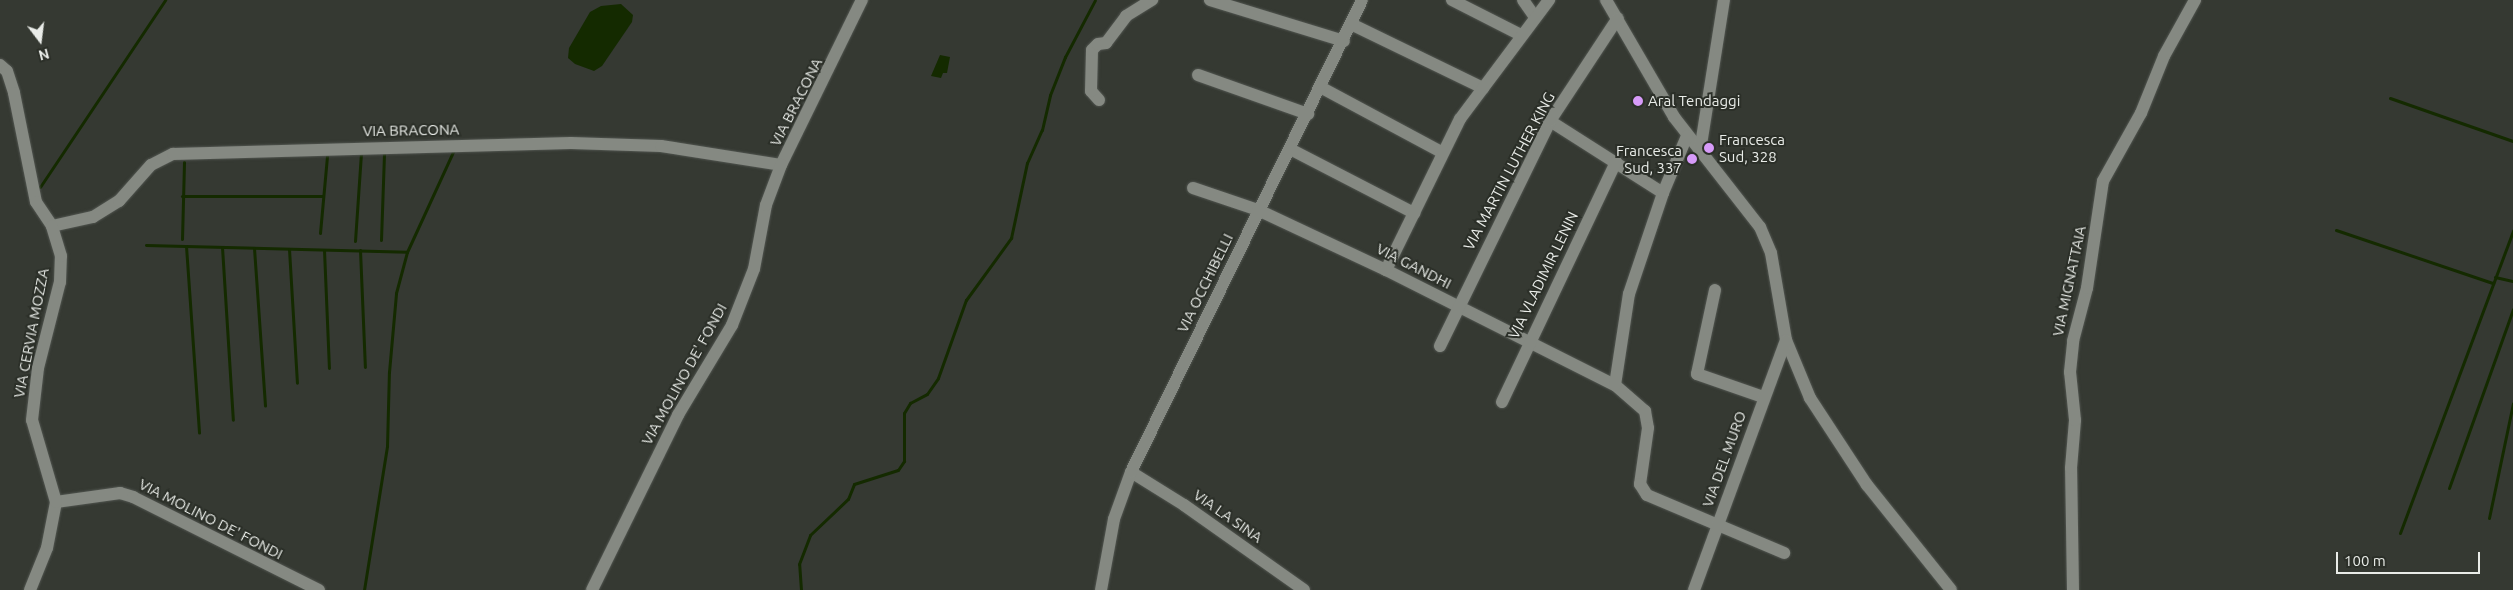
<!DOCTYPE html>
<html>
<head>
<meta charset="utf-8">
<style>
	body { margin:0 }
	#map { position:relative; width:2513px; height:590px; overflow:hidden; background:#353932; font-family:Ubuntu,sans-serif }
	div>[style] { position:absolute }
	.water>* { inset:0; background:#142a00 }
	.stream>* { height:3px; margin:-1.5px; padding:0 1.5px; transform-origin:1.5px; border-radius:1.5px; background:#142a00 }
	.roads { filter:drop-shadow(0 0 1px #515550) drop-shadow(0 0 1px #515550) }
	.minor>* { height:12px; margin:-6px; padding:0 6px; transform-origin:6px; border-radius:6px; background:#858982 }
	.dots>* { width:14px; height:14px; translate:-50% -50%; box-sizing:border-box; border:2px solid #2b2f28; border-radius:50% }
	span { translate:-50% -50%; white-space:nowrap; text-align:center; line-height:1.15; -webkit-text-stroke:4px #2b2f28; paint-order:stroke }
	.poi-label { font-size:15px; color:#e9ece8 }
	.left { translate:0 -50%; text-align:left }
	.right { translate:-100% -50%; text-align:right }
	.street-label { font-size:15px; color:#e9ece8 }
	.north { position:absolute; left:15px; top:15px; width:50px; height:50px; -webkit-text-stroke:4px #2b2f28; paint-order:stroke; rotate:165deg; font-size:14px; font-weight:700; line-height:20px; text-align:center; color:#e9ece8 }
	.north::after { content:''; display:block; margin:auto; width:18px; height:22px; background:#e9ece8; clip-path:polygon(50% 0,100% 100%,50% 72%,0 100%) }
	.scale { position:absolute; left:2336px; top:552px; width:144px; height:22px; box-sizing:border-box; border:2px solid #e9ece8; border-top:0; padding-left:6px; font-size:15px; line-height:18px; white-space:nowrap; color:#e9ece8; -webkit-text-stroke:4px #2b2f28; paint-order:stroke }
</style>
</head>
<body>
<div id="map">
	<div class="water">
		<i style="clip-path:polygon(621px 4px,633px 15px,632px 22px,602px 66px,594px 71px,575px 64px,568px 58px,569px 48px,590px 12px,601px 6px)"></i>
		<i style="clip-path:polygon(940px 55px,950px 57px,947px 73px,943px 73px,941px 78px,931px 76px)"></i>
	</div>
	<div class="stream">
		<i style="left:2390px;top:98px;width:130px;rotate:19.3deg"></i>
		<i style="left:40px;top:187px;width:225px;rotate:-56.2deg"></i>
		<i style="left:182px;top:196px;width:140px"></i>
		<i style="left:2336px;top:230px;width:166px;rotate:18.7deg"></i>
		<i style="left:320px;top:233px;width:77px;rotate:-84.8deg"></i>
		<i style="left:182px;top:239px;width:77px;rotate:-88.5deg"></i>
		<i style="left:381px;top:240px;width:86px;rotate:-88deg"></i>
		<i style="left:355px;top:241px;width:88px;rotate:-86.1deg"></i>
		<i style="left:146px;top:245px;width:261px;rotate:1.5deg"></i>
		<i style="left:186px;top:246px;width:187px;rotate:86deg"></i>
		<i style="left:222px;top:247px;width:173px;rotate:86.4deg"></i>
		<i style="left:254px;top:248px;width:158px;rotate:86deg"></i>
		<i style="left:289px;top:249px;width:134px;rotate:86.6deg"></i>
		<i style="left:324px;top:250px;width:118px;rotate:87.6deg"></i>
		<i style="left:360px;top:250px;width:117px;rotate:87.6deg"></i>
		<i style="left:2495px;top:277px;width:18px;rotate:13deg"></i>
		<i style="left:2449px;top:488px;width:190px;rotate:-70.3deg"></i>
		<i style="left:2489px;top:518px;width:117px;rotate:-78.2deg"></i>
		<i style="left:2400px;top:533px;width:323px;rotate:-69.5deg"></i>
		<i style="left:364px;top:590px;width:146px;rotate:-80.9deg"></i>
		<i style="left:387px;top:446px;width:74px;rotate:-88.5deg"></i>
		<i style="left:389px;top:372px;width:79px;rotate:-84.9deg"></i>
		<i style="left:396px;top:293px;width:42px;rotate:-75deg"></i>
		<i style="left:407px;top:252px;width:112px;rotate:-65.3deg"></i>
		<i style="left:801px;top:590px;width:26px;rotate:-94deg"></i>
		<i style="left:799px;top:564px;width:31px;rotate:-69deg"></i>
		<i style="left:810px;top:535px;width:52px;rotate:-43.5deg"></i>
		<i style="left:848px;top:499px;width:16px;rotate:-68deg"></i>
		<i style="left:854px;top:484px;width:46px;rotate:-17.7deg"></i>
		<i style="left:898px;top:470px;width:11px;rotate:-56deg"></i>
		<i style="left:904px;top:461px;width:48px;rotate:-90deg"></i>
		<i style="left:904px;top:413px;width:12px;rotate:-59deg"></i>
		<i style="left:910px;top:403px;width:19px;rotate:-28deg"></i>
		<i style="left:927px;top:394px;width:19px;rotate:-55deg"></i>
		<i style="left:938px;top:378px;width:83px;rotate:-70.3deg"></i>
		<i style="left:966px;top:300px;width:77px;rotate:-54deg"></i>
		<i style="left:1011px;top:238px;width:77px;rotate:-78deg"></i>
		<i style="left:1027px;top:163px;width:36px;rotate:-66deg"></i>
		<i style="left:1042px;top:130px;width:36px;rotate:-77deg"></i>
		<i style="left:1050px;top:95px;width:41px;rotate:-68.5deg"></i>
		<i style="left:1065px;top:57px;width:64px;rotate:-62.2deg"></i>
	</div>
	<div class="roads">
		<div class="minor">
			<i style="left:1210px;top:0;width:140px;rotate:17deg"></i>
			<i style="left:1452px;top:0;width:77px;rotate:26.9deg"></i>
			<i style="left:1523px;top:0;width:21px;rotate:55deg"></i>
			<i style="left:1606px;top:0;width:135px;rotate:59.8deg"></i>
			<i style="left:1674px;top:117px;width:140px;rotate:52deg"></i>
			<i style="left:1760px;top:227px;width:28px;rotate:67deg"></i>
			<i style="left:1771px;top:253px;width:88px;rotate:80.2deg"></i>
			<i style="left:1786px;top:340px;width:63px;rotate:67.5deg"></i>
			<i style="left:1810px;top:398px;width:104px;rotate:56.8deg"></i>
			<i style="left:1867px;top:485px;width:134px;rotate:51.3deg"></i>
			<i style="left:1351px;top:24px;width:147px;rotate:25.9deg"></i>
			<i style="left:0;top:65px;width:9px;rotate:41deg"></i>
			<i style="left:7px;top:71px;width:23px;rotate:72deg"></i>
			<i style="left:14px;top:93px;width:111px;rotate:78.6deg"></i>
			<i style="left:36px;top:202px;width:29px;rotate:56deg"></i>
			<i style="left:52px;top:226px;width:42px;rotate:-12.4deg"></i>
			<i style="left:93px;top:217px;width:31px;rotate:-32deg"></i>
			<i style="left:119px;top:201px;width:48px;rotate:-48.4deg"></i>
			<i style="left:151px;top:165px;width:25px;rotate:-27deg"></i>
			<i style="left:173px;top:154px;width:398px;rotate:-1.6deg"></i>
			<i style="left:571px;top:143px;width:90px;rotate:1.9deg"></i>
			<i style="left:661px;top:146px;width:121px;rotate:9deg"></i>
			<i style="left:781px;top:165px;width:184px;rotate:-63.9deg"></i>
			<i style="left:1198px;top:75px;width:117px;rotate:19.5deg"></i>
			<i style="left:1322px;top:88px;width:137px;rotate:28.2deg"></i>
			<i style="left:1099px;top:100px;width:12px;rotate:-132deg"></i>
			<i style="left:1091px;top:91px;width:41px;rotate:-88.6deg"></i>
			<i style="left:1092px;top:50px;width:8px;rotate:-45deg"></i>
			<i style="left:1098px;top:44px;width:8px;rotate:-7deg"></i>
			<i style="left:1106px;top:43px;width:34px;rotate:-53deg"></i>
			<i style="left:1126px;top:16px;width:31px;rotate:-32deg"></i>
			<i style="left:1550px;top:121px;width:134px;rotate:32.5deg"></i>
			<i style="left:1290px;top:149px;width:140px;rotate:27.3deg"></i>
			<i style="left:1700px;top:151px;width:153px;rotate:-81deg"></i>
			<i style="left:1193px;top:188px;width:69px;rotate:18.7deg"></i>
			<i style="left:1258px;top:210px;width:141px;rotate:25.1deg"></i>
			<i style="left:1386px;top:270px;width:256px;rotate:26.7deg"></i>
			<i style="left:1615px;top:385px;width:40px;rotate:41deg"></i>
			<i style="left:1645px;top:411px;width:17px;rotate:80deg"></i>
			<i style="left:1648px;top:428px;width:57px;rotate:98.1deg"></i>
			<i style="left:1640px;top:484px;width:13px;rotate:58deg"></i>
			<i style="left:1647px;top:495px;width:149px;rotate:22.9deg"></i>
			<i style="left:1386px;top:270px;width:168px;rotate:-63.9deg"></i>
			<i style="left:1460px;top:119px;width:149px;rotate:-53.2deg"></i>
			<i style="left:1715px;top:290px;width:86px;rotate:102.1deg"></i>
			<i style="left:1697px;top:374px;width:70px;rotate:19.2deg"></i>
			<i style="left:1440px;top:346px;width:250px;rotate:-63.9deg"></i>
			<i style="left:1550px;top:121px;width:123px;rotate:-56.6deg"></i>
			<i style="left:1615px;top:385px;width:92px;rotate:-81.3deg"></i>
			<i style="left:1629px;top:294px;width:107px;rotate:-71.4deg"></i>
			<i style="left:1663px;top:193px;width:62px;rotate:-67.2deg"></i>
			<i style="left:1502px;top:402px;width:266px;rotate:-64.6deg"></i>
			<i style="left:1131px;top:472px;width:62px;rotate:31.9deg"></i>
			<i style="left:1184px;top:505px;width:147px;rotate:35.3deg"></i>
			<i style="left:56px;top:502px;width:65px;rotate:-8deg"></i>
			<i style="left:120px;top:493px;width:14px;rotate:17deg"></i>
			<i style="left:133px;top:497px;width:208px;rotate:26.6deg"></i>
			<i style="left:30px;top:590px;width:45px;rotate:-68deg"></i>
			<i style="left:47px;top:548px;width:47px;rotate:-78.9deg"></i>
			<i style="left:56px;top:502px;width:85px;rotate:-106.3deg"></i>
			<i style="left:32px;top:420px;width:52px;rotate:-83.4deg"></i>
			<i style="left:38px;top:368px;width:89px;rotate:-75.7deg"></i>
			<i style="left:60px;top:282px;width:26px;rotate:-88deg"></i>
			<i style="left:61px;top:256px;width:31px;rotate:-107deg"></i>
			<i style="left:592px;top:590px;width:195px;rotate:-63.8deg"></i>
			<i style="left:678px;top:415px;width:105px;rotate:-59deg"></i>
			<i style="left:732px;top:325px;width:60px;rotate:-68.6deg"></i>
			<i style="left:754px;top:269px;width:65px;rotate:-79.4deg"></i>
			<i style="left:766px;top:205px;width:43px;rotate:-69.4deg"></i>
			<i style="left:1101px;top:590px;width:72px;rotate:-79.6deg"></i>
			<i style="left:1114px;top:519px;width:50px;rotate:-70.1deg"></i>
			<i style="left:1131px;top:472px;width:525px;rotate:-63.92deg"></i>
			<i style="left:1694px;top:590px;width:266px;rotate:-69.8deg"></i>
			<i style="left:2073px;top:590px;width:122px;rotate:-90.9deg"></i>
			<i style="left:2071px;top:468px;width:48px;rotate:-85.2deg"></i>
			<i style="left:2075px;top:420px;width:48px;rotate:-95.9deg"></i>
			<i style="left:2070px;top:372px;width:31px;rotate:-84deg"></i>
			<i style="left:2073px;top:341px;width:55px;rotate:-75.2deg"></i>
			<i style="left:2087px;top:288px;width:108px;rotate:-81.5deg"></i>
			<i style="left:2103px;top:181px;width:78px;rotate:-60.8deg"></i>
			<i style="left:2141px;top:113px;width:61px;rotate:-68deg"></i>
			<i style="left:2164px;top:56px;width:64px;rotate:-61deg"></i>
		</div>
	</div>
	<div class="dots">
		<i style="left:1638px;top:101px;background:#d79bf9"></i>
		<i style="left:1709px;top:148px;background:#d79bf9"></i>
		<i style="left:1692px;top:159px;background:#d79bf9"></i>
	</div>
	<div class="poi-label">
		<span class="left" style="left:1648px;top:101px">Aral Tendaggi</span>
		<span class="left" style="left:1719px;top:148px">Francesca<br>Sud, 328</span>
		<span class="right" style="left:1682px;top:159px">Francesca<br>Sud, 337</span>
	</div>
	<div class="street-label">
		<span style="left:796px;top:102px;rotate:-63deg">VIA BRACONA</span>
		<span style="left:411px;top:130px;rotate:-1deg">VIA BRACONA</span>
		<span style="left:1509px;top:171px;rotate:-62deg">VIA MARTIN LUTHER KING</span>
		<span style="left:1414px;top:266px;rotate:27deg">VIA GANDHI</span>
		<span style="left:1543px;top:275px;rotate:-64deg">VIA VLADIMIR LENIN</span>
		<span style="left:2069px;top:281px;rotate:-78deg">VIA MIGNATTAIA</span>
		<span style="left:1205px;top:283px;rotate:-64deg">VIA OCCHIBELLI</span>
		<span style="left:31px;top:333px;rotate:-79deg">VIA CERVIA MOZZA</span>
		<span style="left:684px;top:374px;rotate:-61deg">VIA MOLINO DE' FONDI</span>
		<span style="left:1724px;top:459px;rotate:-70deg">VIA DEL MURO</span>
		<span style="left:1228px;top:516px;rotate:35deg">VIA LA SINA</span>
		<span style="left:211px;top:519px;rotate:27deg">VIA MOLINO DE' FONDI</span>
	</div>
	<div class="north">N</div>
	<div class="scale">100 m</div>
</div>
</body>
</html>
